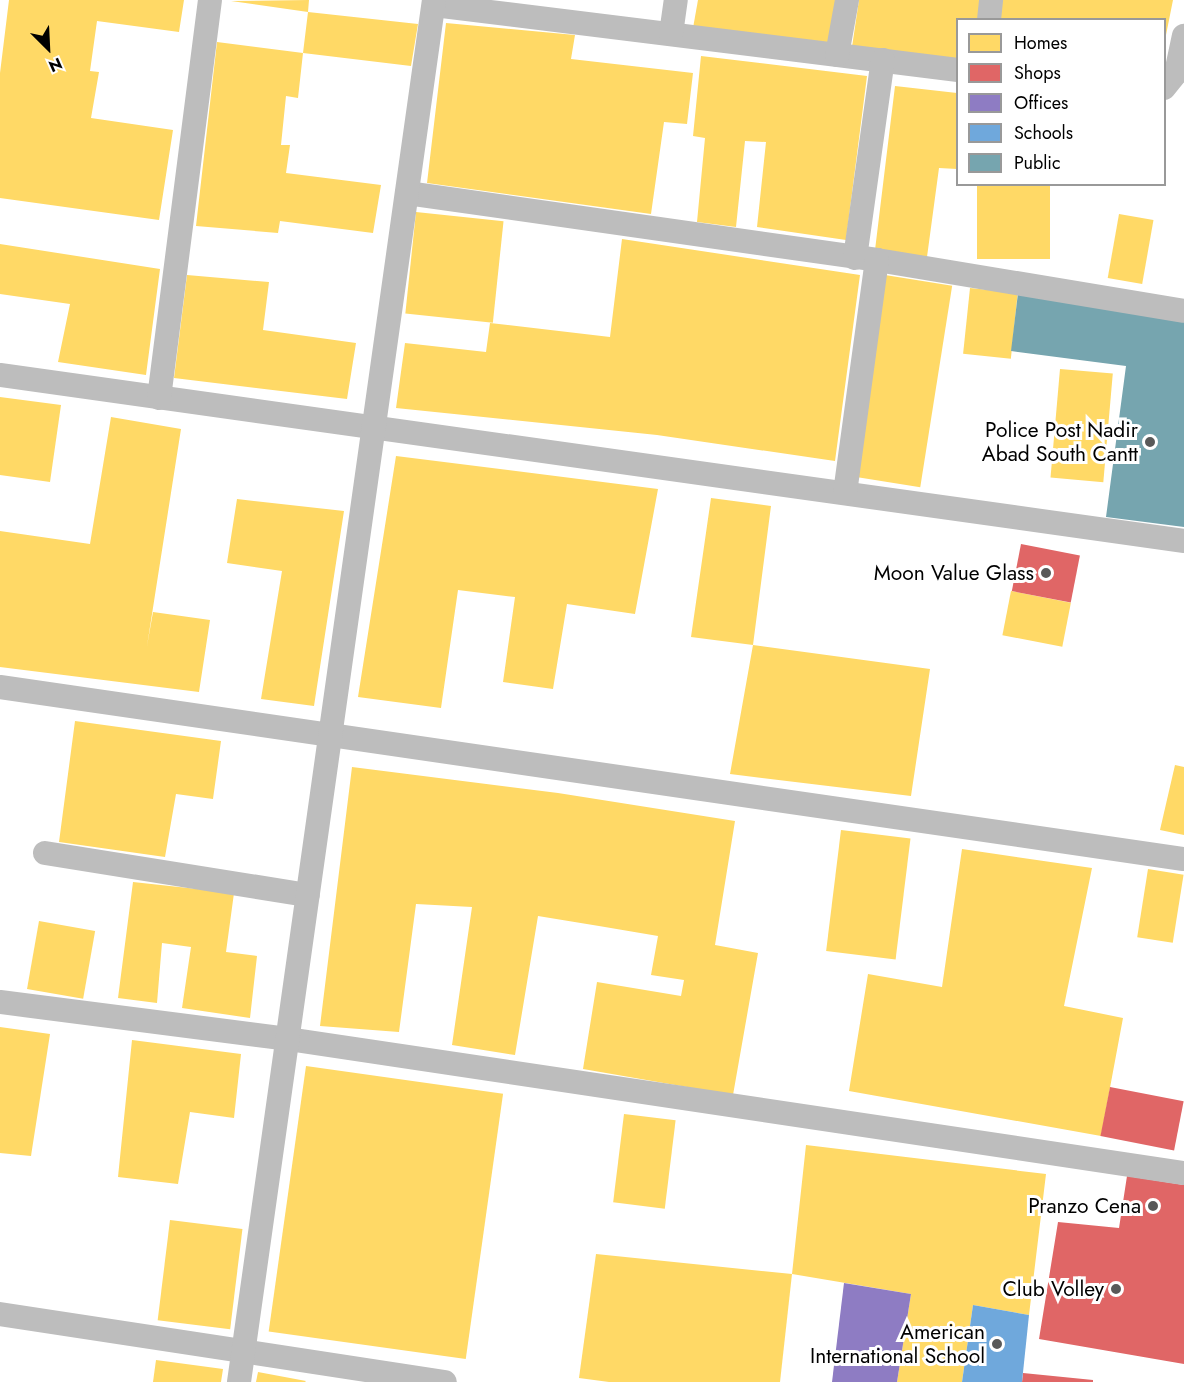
<!DOCTYPE html>
<html>
<head>
<meta charset="utf-8">
<style>
	body { margin:0 }
	#map { position:relative; width:1184px; height:1382px; overflow:hidden; background:#fff; font-family:Jost,sans-serif }
	div>[style] { position:absolute }
	.homes>* { inset:0; background:#ffd966; transform-origin:0 0 }
	.shops>* { inset:0; background:#e06666; transform-origin:0 0 }
	.offices>* { inset:0; background:#8e7cc3 }
	.schools>* { inset:0; background:#6fa8dc }
	.public>* { inset:0; background:#76a5af }
	.minor>* { height:24px; margin:-12px; padding:0 12px; transform-origin:12px; border-radius:12px; background:#bdbdbd }
	.dots>* { width:16px; height:16px; translate:-50% -50%; box-sizing:border-box; border:3px solid #fff; border-radius:50% }
	span { translate:-50% -50%; white-space:nowrap; text-align:center; line-height:1.15; -webkit-text-stroke:6px #fff; paint-order:stroke }
	.poi-label { font-size:21px; color:#000 }
	.right { translate:-100% -50%; text-align:right }
	.legend { position:absolute; left:956px; top:18px; width:210px; height:168px; box-sizing:border-box; background:#fff; border:2px solid #999; margin:0; padding:8px 10px; list-style:none; font-size:18px; color:#000 }
	.legend li { display:flex; align-items:center; gap:12px; height:30px }
	.legend b { width:30px; border:2px solid #999 }
	.north { position:absolute; left:18px; top:18px; width:60px; height:60px; -webkit-text-stroke:4px #fff; paint-order:stroke; rotate:156deg; font-size:16px; font-weight:700; line-height:24px; text-align:center; color:#000 }
	.north::after { content:''; display:block; margin:auto; width:21px; height:27px; background:#000; clip-path:polygon(50% 0,100% 100%,50% 72%,0 100%) }
</style>
</head>
<body>
<div id="map">
	<div class="homes">
		<i style="clip-path:polygon(9px 0,184px 0,179px 32px,97px 21px,90px 71px,99px 72px,91px 118px,173px 130px,159px 220px,0 198px,0 73px)"></i>
		<i style="clip-path:polygon(309px 0,308px 12px,418px 24px,411px 66px,303px 53px,308px 12px,231px 1px)"></i>
		<i style="clip-path:polygon(698px 0,841px 0,833px 47px,693px 28px)"></i>
		<i style="clip-path:polygon(859px 0,982px 0,979px 20px,957px 20px,957px 61px,852px 47px)"></i>
		<i style="clip-path:polygon(999px 0,1173px 0,1166px 35px,1164px 20px,998px 20px)"></i>
		<i style="clip-path:polygon(446px 23px,575px 35px,571px 59px,693px 73px,687px 124px,664px 122px,651px 214px,427px 183px)"></i>
		<i style="clip-path:polygon(217px 42px,303px 53px,298px 98px,286px 96px,281px 145px,290px 145px,286px 173px,381px 185px,373px 233px,280px 221px,278px 233px,196px 226px)"></i>
		<i style="clip-path:polygon(701px 56px,867px 76px,846px 240px,757px 227px,766px 142px,745px 141px,736px 227px,697px 222px,705px 138px,693px 136px)"></i>
		<i style="clip-path:polygon(895px 86px,957px 93px,957px 169px,939px 168px,927px 257px,875px 250px)"></i>
		<i style="left:977px;top:184px;width:73px;height:75px"></i>
		<i style="left:416px;top:212px;width:88px;height:102px;rotate:6deg"></i>
		<i style="left:1119px;top:214px;width:35px;height:65px;rotate:10deg"></i>
		<i style="clip-path:polygon(622px 239px,860px 275px,835px 461px,657px 435px,396px 408px,405px 343px,486px 352px,490px 323px,610px 337px)"></i>
		<i style="clip-path:polygon(0 244px,160px 269px,146px 375px,58px 362px,70px 304px,0 294px)"></i>
		<i style="clip-path:polygon(187px 275px,269px 282px,263px 330px,356px 343px,347px 399px,174px 378px)"></i>
		<i style="left:885px;top:275px;width:68px;height:204px;rotate:9deg"></i>
		<i style="left:970px;top:288px;width:48px;height:66px;rotate:6deg"></i>
		<i style="left:1060px;top:369px;width:53px;height:109px;rotate:5deg"></i>
		<i style="clip-path:polygon(0 397px,61px 405px,50px 482px,0 475px)"></i>
		<i style="clip-path:polygon(111px 417px,181px 429px,147px 646px,153px 612px,210px 620px,199px 692px,0 667px,0 531px,90px 544px)"></i>
		<i style="clip-path:polygon(396px 456px,658px 489px,635px 614px,567px 604px,553px 689px,503px 682px,515px 597px,458px 590px,441px 708px,358px 697px)"></i>
		<i style="clip-path:polygon(711px 498px,771px 506px,753px 645px,930px 669px,911px 796px,730px 774px,753px 645px,691px 637px)"></i>
		<i style="clip-path:polygon(237px 499px,344px 511px,314px 706px,261px 699px,282px 571px,227px 563px)"></i>
		<i style="left:1011px;top:591px;width:61px;height:45px;rotate:11deg"></i>
		<i style="clip-path:polygon(75px 721px,221px 741px,213px 799px,176px 794px,165px 857px,59px 842px)"></i>
		<i style="clip-path:polygon(1175px 765px,1184px 767px,1184px 835px,1160px 830px)"></i>
		<i style="clip-path:polygon(352px 767px,558px 793px,735px 821px,715px 945px,758px 953px,733px 1095px,583px 1069px,597px 982px,681px 996px,684px 980px,651px 975px,658px 936px,599px 926px,538px 916px,515px 1055px,452px 1045px,472px 907px,416px 904px,399px 1032px,320px 1026px)"></i>
		<i style="left:841px;top:830px;width:70px;height:122px;rotate:7deg"></i>
		<i style="clip-path:polygon(962px 849px,1092px 868px,1064px 1006px,1123px 1018px,1101px 1136px,849px 1091px,868px 974px,942px 987px)"></i>
		<i style="left:1148px;top:869px;width:36px;height:69px;rotate:9deg"></i>
		<i style="clip-path:polygon(133px 882px,234px 893px,226px 952px,257px 956px,250px 1018px,182px 1008px,191px 947px,162px 943px,157px 1003px,118px 998px)"></i>
		<i style="left:39px;top:921px;width:57px;height:69px;rotate:10deg"></i>
		<i style="clip-path:polygon(0 1027px,50px 1034px,31px 1156px,0 1153px)"></i>
		<i style="clip-path:polygon(132px 1040px,241px 1054px,234px 1118px,190px 1112px,178px 1184px,118px 1177px)"></i>
		<i style="left:306px;top:1066px;width:199px;height:268px;rotate:8deg"></i>
		<i style="left:624px;top:1114px;width:52px;height:89px;rotate:7deg"></i>
		<i style="clip-path:polygon(806px 1145px,1046px 1174px,1029px 1315px,973px 1305px,962px 1382px,897px 1382px,911px 1294px,792px 1274px)"></i>
		<i style="left:170px;top:1220px;width:73px;height:101px;rotate:7deg"></i>
		<i style="clip-path:polygon(596px 1254px,792px 1274px,780px 1382px,609px 1382px,579px 1378px)"></i>
		<i style="clip-path:polygon(156px 1360px,223px 1369px,221px 1382px,153px 1382px)"></i>
		<i style="clip-path:polygon(258px 1372px,306px 1381px,305px 1382px,256px 1382px)"></i>
	</div>
	<div class="shops">
		<i style="left:1021px;top:544px;width:60px;height:48px;rotate:11deg"></i>
		<i style="left:1110px;top:1087px;width:75px;height:50px;rotate:11deg"></i>
		<i style="clip-path:polygon(1127px 1176px,1184px 1185px,1184px 1364px,1039px 1339px,1058px 1222px,1119px 1228px)"></i>
		<i style="clip-path:polygon(1023px 1373px,1093px 1380px,1093px 1382px,1022px 1382px)"></i>
	</div>
	<div class="offices">
		<i style="clip-path:polygon(844px 1283px,911px 1294px,897px 1382px,832px 1382px)"></i>
	</div>
	<div class="schools">
		<i style="clip-path:polygon(973px 1305px,1029px 1315px,1022px 1382px,962px 1382px)"></i>
	</div>
	<div class="public">
		<i style="clip-path:polygon(1018px 293px,1184px 314px,1184px 527px,1106px 517px,1126px 366px,1011px 351px)"></i>
	</div>
	<div class="minor">
		<i style="left:434px;top:5px;width:528px;rotate:7.07deg"></i>
		<i style="left:989px;top:20px;width:20px;rotate:-84deg"></i>
		<i style="left:671px;top:34px;width:34px;rotate:-82deg"></i>
		<i style="left:837px;top:55px;width:56px;rotate:-79.7deg"></i>
		<i style="left:1164px;top:88px;width:19px;rotate:-51deg"></i>
		<i style="left:1176px;top:73px;width:38px;rotate:-78deg"></i>
		<i style="left:407px;top:193px;width:475px;rotate:8.1deg"></i>
		<i style="left:877px;top:260px;width:311px;rotate:9.4deg"></i>
		<i style="left:855px;top:258px;width:200px;rotate:-82deg"></i>
		<i style="left:0;top:375px;width:1196px;rotate:7.98deg"></i>
		<i style="left:159px;top:398px;width:401px;rotate:-82.7deg"></i>
		<i style="left:845px;top:493px;width:235px;rotate:-82.2deg"></i>
		<i style="left:0;top:687px;width:1196px;rotate:8.27deg"></i>
		<i style="left:45px;top:853px;width:266px;rotate:9.1deg"></i>
		<i style="left:0;top:1002px;width:290px;rotate:7.3deg"></i>
		<i style="left:288px;top:1039px;width:906px;rotate:8.51deg"></i>
		<i style="left:0;top:1314px;width:450px;rotate:8.7deg"></i>
		<i style="left:239px;top:1382px;width:1396px;rotate:-81.97deg"></i>
	</div>
	<div class="dots">
		<i style="left:1150px;top:442px;background:#595959"></i>
		<i style="left:1046px;top:573px;background:#595959"></i>
		<i style="left:1153px;top:1206px;background:#595959"></i>
		<i style="left:1116px;top:1289px;background:#595959"></i>
		<i style="left:997px;top:1344px;background:#595959"></i>
	</div>
	<div class="poi-label">
		<span class="right" style="left:1138px;top:442px">Police Post Nadir<br>Abad South Cantt</span>
		<span class="right" style="left:1034px;top:573px">Moon Value Glass</span>
		<span class="right" style="left:1141px;top:1206px">Pranzo Cena</span>
		<span class="right" style="left:1104px;top:1289px">Club Volley</span>
		<span class="right" style="left:985px;top:1344px">American<br>International School</span>
	</div>
	<ul class="legend">
	<li><b style="height:16px;background:#ffd966"></b>Homes</li>
	<li><b style="height:16px;background:#e06666"></b>Shops</li>
	<li><b style="height:16px;background:#8e7cc3"></b>Offices</li>
	<li><b style="height:16px;background:#6fa8dc"></b>Schools</li>
	<li><b style="height:16px;background:#76a5af"></b>Public</li>
	</ul>
	<div class="north">N</div>
</div>
</body>
</html>
